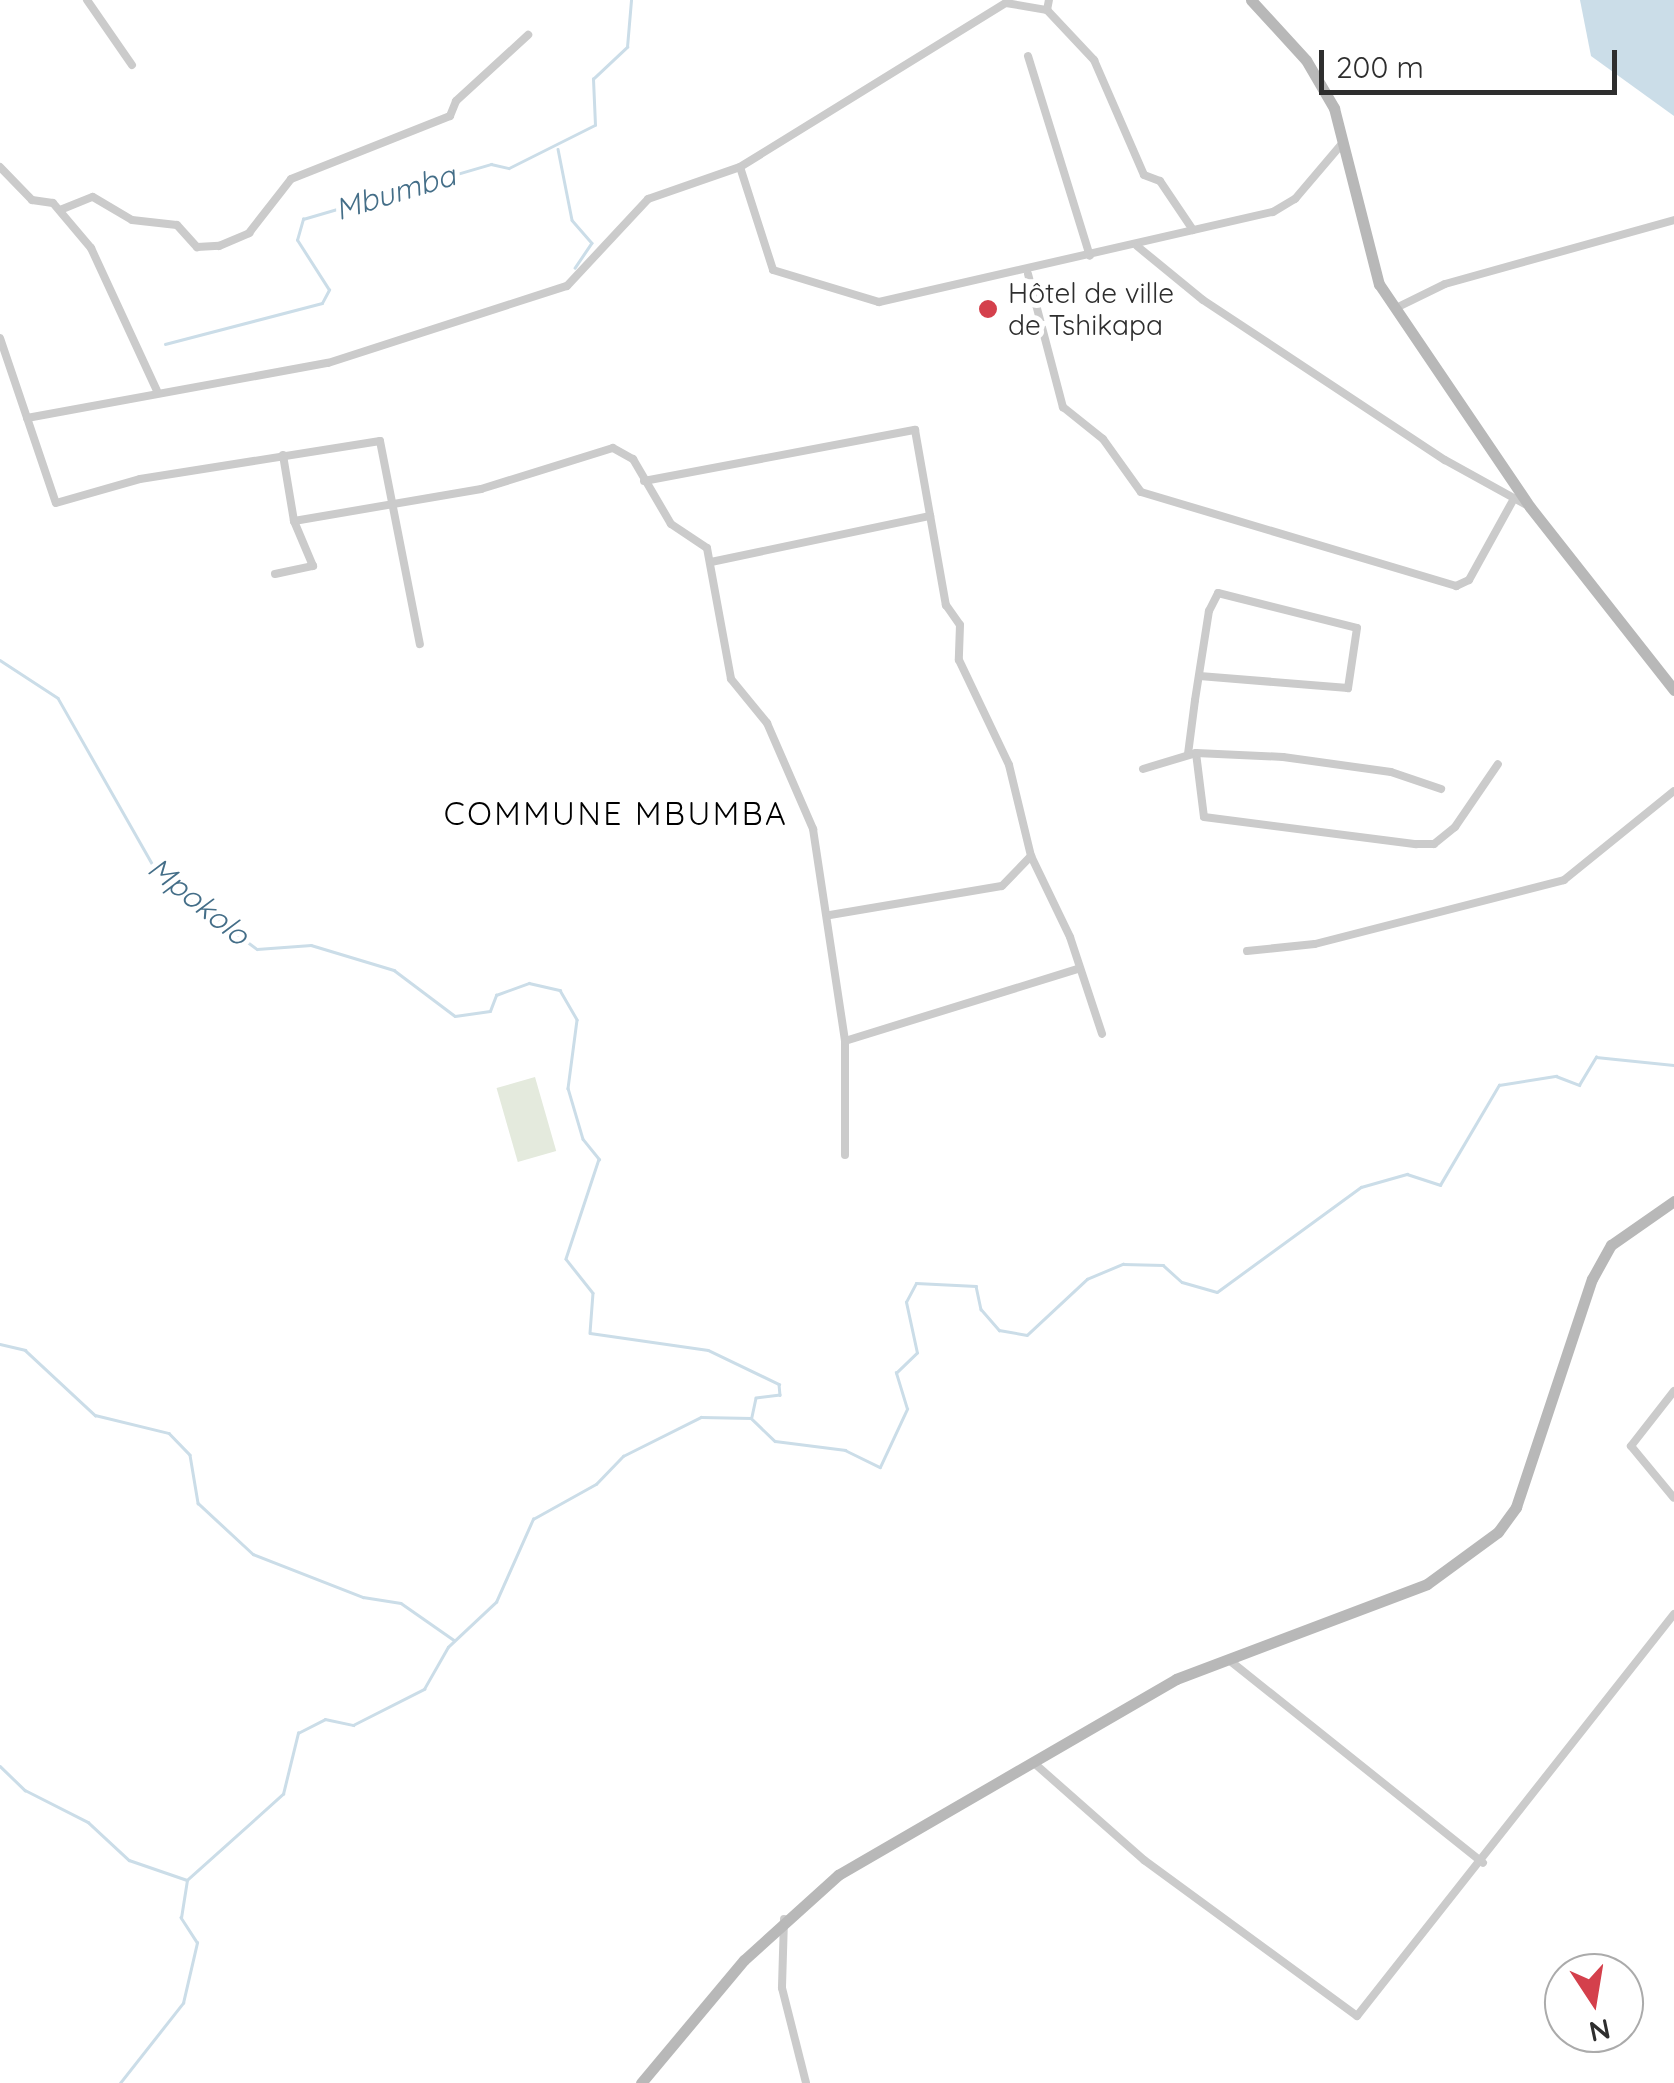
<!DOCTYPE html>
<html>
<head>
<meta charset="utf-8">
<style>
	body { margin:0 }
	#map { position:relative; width:1674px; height:2083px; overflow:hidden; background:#fff; font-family:Quicksand,sans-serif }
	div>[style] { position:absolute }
	.green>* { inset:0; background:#e4eadd; transform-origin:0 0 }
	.water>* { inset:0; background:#cbdde8 }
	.stream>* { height:2.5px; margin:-1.25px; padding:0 1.25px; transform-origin:1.25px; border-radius:1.25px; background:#cbdde8 }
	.minor>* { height:8px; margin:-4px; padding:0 4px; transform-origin:4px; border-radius:4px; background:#cbcbcb }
	.secondary>* { height:11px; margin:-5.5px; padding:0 5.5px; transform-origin:5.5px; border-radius:5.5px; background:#b8b8b8 }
	.dots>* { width:28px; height:28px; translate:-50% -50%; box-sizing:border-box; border:5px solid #fff; border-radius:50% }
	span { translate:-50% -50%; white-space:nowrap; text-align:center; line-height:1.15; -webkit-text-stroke:10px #fff; paint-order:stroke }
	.poi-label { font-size:28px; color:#2e2e2e }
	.left { translate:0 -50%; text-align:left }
	.water-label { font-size:30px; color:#446e88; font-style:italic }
	.quarter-label { font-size:32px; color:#000; letter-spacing:2.5px }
	.north { position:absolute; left:1544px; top:1953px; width:100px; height:100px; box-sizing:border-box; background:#fff; border:2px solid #ababab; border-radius:50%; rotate:168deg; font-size:28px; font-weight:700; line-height:40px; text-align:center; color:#2e2e2e }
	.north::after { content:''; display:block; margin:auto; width:35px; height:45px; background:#d4404c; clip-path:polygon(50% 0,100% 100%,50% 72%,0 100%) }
	.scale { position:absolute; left:1319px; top:50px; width:298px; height:45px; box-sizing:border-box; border:5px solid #2e2e2e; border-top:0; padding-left:12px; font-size:30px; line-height:35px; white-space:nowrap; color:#2e2e2e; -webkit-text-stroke:8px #fff; paint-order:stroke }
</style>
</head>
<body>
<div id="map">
	<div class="green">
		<i style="left:535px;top:1077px;width:77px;height:40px;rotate:74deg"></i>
	</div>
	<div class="water">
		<i style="clip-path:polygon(1580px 0,1674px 0,1674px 116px,1591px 56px)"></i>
	</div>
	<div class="stream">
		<i style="left:558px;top:149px;width:72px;rotate:78.8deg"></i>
		<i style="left:572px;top:220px;width:30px;rotate:49deg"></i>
		<i style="left:592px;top:243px;width:30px;rotate:124deg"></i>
		<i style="left:165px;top:344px;width:162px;rotate:-14.6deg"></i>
		<i style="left:322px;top:303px;width:15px;rotate:-62deg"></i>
		<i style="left:329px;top:290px;width:59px;rotate:-122.6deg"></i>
		<i style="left:297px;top:240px;width:22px;rotate:-74deg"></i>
		<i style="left:303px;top:219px;width:196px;rotate:-16.3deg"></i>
		<i style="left:491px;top:164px;width:18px;rotate:13deg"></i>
		<i style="left:509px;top:168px;width:96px;rotate:-26.6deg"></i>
		<i style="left:595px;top:125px;width:46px;rotate:-92.5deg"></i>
		<i style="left:593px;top:79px;width:47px;rotate:-43.3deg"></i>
		<i style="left:627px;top:47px;width:47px;rotate:-85.1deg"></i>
		<i style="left:0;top:660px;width:69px;rotate:33.2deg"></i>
		<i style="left:58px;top:698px;width:205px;rotate:60.4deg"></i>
		<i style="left:159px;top:876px;width:122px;rotate:36.7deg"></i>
		<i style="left:257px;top:949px;width:54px;rotate:-4.2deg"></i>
		<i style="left:311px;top:945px;width:87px;rotate:16.8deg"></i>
		<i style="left:394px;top:970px;width:76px;rotate:37deg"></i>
		<i style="left:455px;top:1016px;width:35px;rotate:-8deg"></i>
		<i style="left:490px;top:1011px;width:17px;rotate:-69deg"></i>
		<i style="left:496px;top:995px;width:35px;rotate:-20deg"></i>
		<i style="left:529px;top:983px;width:32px;rotate:13deg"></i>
		<i style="left:560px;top:990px;width:34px;rotate:60deg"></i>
		<i style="left:577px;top:1020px;width:69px;rotate:97.5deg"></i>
		<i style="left:568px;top:1088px;width:53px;rotate:73.6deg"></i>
		<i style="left:583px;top:1139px;width:26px;rotate:51deg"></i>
		<i style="left:599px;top:1159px;width:105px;rotate:108.3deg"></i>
		<i style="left:566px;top:1259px;width:43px;rotate:51.5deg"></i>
		<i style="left:593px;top:1293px;width:40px;rotate:94.3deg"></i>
		<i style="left:590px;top:1333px;width:119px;rotate:8.2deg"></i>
		<i style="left:708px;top:1350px;width:79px;rotate:25.6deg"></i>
		<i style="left:779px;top:1384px;width:11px;rotate:85deg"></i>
		<i style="left:780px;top:1395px;width:24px;rotate:173deg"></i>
		<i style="left:756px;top:1398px;width:19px;rotate:102deg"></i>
		<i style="left:0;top:1344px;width:26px;rotate:13deg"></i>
		<i style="left:25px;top:1350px;width:96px;rotate:42.9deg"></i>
		<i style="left:95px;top:1415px;width:76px;rotate:13.7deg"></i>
		<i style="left:169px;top:1433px;width:30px;rotate:46deg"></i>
		<i style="left:190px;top:1455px;width:49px;rotate:80.5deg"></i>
		<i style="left:198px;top:1503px;width:75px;rotate:42.8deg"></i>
		<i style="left:253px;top:1554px;width:118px;rotate:21.4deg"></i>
		<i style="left:363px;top:1597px;width:38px;rotate:9deg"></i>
		<i style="left:401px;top:1603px;width:65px;rotate:34.9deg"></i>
		<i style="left:0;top:1766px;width:35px;rotate:44deg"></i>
		<i style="left:25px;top:1790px;width:71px;rotate:26.9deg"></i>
		<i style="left:88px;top:1822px;width:56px;rotate:42.8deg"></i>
		<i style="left:129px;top:1860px;width:61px;rotate:19deg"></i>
		<i style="left:120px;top:2083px;width:102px;rotate:-51.8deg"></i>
		<i style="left:183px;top:2003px;width:62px;rotate:-76.9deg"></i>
		<i style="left:197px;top:1943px;width:30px;rotate:-123deg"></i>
		<i style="left:181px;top:1918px;width:38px;rotate:-81deg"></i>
		<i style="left:187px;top:1880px;width:129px;rotate:-41.9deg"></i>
		<i style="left:283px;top:1794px;width:63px;rotate:-76.2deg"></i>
		<i style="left:298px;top:1733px;width:30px;rotate:-27deg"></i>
		<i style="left:325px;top:1719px;width:29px;rotate:12deg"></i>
		<i style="left:353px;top:1725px;width:80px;rotate:-26.9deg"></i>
		<i style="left:424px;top:1689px;width:48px;rotate:-60.3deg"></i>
		<i style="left:448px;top:1647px;width:66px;rotate:-43.2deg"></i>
		<i style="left:496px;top:1602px;width:91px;rotate:-66deg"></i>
		<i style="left:533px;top:1519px;width:72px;rotate:-29.1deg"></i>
		<i style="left:596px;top:1484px;width:39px;rotate:-46deg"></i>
		<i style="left:623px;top:1456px;width:87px;rotate:-26.6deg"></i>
		<i style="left:701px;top:1417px;width:50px;rotate:1.1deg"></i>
		<i style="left:751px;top:1418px;width:33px;rotate:44deg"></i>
		<i style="left:775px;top:1441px;width:71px;rotate:7.3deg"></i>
		<i style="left:845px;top:1450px;width:39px;rotate:26deg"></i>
		<i style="left:880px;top:1467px;width:64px;rotate:-65deg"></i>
		<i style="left:907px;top:1409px;width:38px;rotate:-107deg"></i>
		<i style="left:896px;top:1373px;width:29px;rotate:-44deg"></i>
		<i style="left:917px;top:1353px;width:52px;rotate:-102.2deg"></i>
		<i style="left:906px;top:1302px;width:21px;rotate:-62deg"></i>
		<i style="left:916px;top:1283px;width:60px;rotate:2.9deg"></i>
		<i style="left:976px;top:1286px;width:24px;rotate:78deg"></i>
		<i style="left:981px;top:1309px;width:28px;rotate:49deg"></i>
		<i style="left:999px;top:1330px;width:28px;rotate:10deg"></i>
		<i style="left:1027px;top:1335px;width:82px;rotate:-43deg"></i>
		<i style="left:1087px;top:1279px;width:39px;rotate:-23deg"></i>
		<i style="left:1123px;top:1264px;width:40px;rotate:1.4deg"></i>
		<i style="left:1163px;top:1265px;width:25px;rotate:42deg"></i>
		<i style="left:1182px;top:1282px;width:36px;rotate:16deg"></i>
		<i style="left:1217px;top:1292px;width:178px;rotate:-36.1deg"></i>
		<i style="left:1361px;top:1187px;width:48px;rotate:-15.8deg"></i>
		<i style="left:1407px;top:1174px;width:35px;rotate:18deg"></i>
		<i style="left:1440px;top:1185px;width:116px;rotate:-59.5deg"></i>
		<i style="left:1499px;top:1085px;width:58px;rotate:-9deg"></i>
		<i style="left:1556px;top:1076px;width:25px;rotate:21deg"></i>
		<i style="left:1579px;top:1085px;width:33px;rotate:-59deg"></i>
		<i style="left:1596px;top:1057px;width:78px;rotate:5.9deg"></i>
	</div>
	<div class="minor">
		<i style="left:87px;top:0;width:79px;rotate:55.3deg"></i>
		<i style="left:1047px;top:10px;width:69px;rotate:46.8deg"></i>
		<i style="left:1094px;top:60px;width:125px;rotate:66.5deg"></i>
		<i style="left:1144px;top:175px;width:17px;rotate:21deg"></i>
		<i style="left:1160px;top:181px;width:59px;rotate:56deg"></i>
		<i style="left:1028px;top:56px;width:209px;rotate:72.8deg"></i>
		<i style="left:0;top:167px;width:46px;rotate:45.9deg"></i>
		<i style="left:32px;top:200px;width:21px;rotate:8deg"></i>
		<i style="left:53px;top:203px;width:59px;rotate:49.8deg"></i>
		<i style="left:91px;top:248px;width:157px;rotate:65.2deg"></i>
		<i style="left:740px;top:167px;width:108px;rotate:72.2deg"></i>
		<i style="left:773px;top:270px;width:111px;rotate:16.8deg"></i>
		<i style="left:879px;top:302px;width:404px;rotate:-12.9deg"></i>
		<i style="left:1273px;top:212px;width:26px;rotate:-31deg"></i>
		<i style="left:1295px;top:199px;width:71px;rotate:-49.6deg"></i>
		<i style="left:60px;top:210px;width:35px;rotate:-22deg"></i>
		<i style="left:93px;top:197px;width:45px;rotate:30.5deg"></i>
		<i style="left:132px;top:220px;width:45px;rotate:6.3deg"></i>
		<i style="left:177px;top:225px;width:30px;rotate:48deg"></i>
		<i style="left:197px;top:247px;width:22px;rotate:-3deg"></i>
		<i style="left:219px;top:246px;width:33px;rotate:-23deg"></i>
		<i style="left:249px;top:233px;width:68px;rotate:-52.1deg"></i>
		<i style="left:291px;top:179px;width:171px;rotate:-21.6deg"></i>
		<i style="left:450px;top:116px;width:16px;rotate:-68deg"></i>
		<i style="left:456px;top:101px;width:98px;rotate:-42.5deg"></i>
		<i style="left:1137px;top:246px;width:85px;rotate:39.3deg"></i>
		<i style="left:1203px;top:300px;width:290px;rotate:33.5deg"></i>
		<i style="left:1445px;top:460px;width:97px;rotate:28.9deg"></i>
		<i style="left:1028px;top:274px;width:138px;rotate:75.3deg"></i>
		<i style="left:1063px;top:407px;width:51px;rotate:38.7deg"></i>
		<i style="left:1103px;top:439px;width:65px;rotate:54.4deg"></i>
		<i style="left:1141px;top:492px;width:329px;rotate:16.6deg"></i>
		<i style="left:1456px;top:586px;width:14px;rotate:-25deg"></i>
		<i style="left:1469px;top:580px;width:89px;rotate:-61.1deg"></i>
		<i style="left:1398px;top:307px;width:52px;rotate:-26.1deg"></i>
		<i style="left:1445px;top:284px;width:238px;rotate:-15.6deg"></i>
		<i style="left:0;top:338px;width:174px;rotate:71.3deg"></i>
		<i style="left:56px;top:503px;width:87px;rotate:-15.9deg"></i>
		<i style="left:140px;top:479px;width:243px;rotate:-9deg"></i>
		<i style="left:380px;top:441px;width:207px;rotate:78.9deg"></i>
		<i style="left:27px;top:418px;width:306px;rotate:-10.4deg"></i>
		<i style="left:328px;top:363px;width:251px;rotate:-17.9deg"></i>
		<i style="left:567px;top:286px;width:119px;rotate:-47deg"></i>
		<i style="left:648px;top:199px;width:97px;rotate:-19.2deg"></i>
		<i style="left:740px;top:167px;width:312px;rotate:-31.7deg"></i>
		<i style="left:1006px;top:3px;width:42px;rotate:9.7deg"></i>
		<i style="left:1047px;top:10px;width:10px;rotate:-79deg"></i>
		<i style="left:644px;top:481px;width:276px;rotate:-10.7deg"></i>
		<i style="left:915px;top:430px;width:178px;rotate:80deg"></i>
		<i style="left:946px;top:605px;width:24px;rotate:55deg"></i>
		<i style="left:960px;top:625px;width:35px;rotate:92deg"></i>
		<i style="left:959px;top:660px;width:116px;rotate:64.5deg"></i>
		<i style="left:1009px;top:765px;width:94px;rotate:76.4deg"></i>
		<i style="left:1031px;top:856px;width:90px;rotate:64.3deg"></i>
		<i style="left:1070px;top:937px;width:102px;rotate:71.7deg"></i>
		<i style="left:294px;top:521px;width:190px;rotate:-9.7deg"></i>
		<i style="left:481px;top:489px;width:138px;rotate:-17.3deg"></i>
		<i style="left:613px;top:448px;width:23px;rotate:29deg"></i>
		<i style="left:633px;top:459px;width:75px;rotate:59.7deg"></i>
		<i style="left:671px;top:524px;width:43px;rotate:33.7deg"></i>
		<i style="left:707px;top:548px;width:133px;rotate:79.6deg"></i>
		<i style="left:731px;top:679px;width:57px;rotate:50.7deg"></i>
		<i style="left:767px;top:723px;width:116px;rotate:66.5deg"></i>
		<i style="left:813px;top:829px;width:214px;rotate:81.4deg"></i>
		<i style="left:845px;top:1041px;width:114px;rotate:90deg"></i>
		<i style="left:711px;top:562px;width:224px;rotate:-11.9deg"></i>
		<i style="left:275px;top:574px;width:39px;rotate:-12deg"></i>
		<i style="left:313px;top:566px;width:49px;rotate:-112.9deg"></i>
		<i style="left:294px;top:521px;width:67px;rotate:-99.5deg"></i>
		<i style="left:1196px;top:753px;width:64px;rotate:82.9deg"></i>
		<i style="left:1204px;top:817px;width:214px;rotate:7.3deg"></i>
		<i style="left:1416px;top:844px;width:18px"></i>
		<i style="left:1434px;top:844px;width:27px;rotate:-39deg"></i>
		<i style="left:1455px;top:827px;width:76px;rotate:-55.7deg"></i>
		<i style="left:1188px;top:754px;width:54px;rotate:-82.6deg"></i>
		<i style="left:1195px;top:700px;width:90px;rotate:-81.1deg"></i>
		<i style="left:1209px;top:611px;width:20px;rotate:-63deg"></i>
		<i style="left:1218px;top:593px;width:143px;rotate:14.1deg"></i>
		<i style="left:1357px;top:628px;width:61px;rotate:98.5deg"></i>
		<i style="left:1348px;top:688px;width:149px;rotate:-175.4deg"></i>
		<i style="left:1143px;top:769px;width:55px;rotate:-16.8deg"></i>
		<i style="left:1196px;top:753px;width:87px;rotate:2.6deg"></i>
		<i style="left:1283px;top:757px;width:109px;rotate:7.9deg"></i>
		<i style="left:1391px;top:772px;width:53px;rotate:18.8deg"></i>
		<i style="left:830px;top:915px;width:174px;rotate:-9.6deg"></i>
		<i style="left:1002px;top:886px;width:42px;rotate:-46deg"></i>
		<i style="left:1247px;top:951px;width:68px;rotate:-5.9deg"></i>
		<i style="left:1315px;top:944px;width:257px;rotate:-14.4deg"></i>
		<i style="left:1564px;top:880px;width:141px;rotate:-39deg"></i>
		<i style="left:845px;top:1041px;width:243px;rotate:-17.2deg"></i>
		<i style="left:1674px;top:1391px;width:70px;rotate:128deg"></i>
		<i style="left:1631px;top:1446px;width:67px;rotate:50.4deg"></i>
		<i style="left:1229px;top:1660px;width:325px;rotate:38.6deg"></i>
		<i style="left:1034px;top:1763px;width:147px;rotate:41.4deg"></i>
		<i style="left:1144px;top:1860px;width:264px;rotate:36.2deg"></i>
		<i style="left:1357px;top:2016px;width:512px;rotate:-51.74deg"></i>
		<i style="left:784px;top:1919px;width:69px;rotate:91.7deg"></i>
		<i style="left:782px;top:1988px;width:98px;rotate:75.8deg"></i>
	</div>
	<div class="secondary">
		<i style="left:1251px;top:0;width:81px;rotate:47.5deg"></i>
		<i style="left:1306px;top:60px;width:56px;rotate:59.7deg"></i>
		<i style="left:1334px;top:108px;width:182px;rotate:75.7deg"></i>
		<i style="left:1379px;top:284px;width:269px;rotate:55.9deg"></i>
		<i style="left:1530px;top:507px;width:233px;rotate:51.8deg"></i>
		<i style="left:641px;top:2083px;width:160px;rotate:-50.1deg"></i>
		<i style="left:744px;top:1960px;width:127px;rotate:-42.1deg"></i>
		<i style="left:838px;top:1875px;width:391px;rotate:-30.1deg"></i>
		<i style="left:1176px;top:1679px;width:268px;rotate:-20.7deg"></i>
		<i style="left:1427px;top:1584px;width:88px;rotate:-36.2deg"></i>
		<i style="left:1498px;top:1532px;width:31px;rotate:-54deg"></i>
		<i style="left:1516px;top:1507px;width:240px;rotate:-71.6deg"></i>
		<i style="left:1592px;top:1279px;width:39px;rotate:-61deg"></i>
		<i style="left:1611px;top:1245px;width:77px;rotate:-34.9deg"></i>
	</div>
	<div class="dots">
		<i style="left:988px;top:309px;background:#d4404c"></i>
	</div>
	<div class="poi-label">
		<span class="left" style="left:1008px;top:309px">Hôtel de ville<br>de Tshikapa</span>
	</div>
	<div class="water-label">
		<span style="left:395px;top:192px;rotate:-17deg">Mbumba</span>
		<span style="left:199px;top:901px;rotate:39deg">Mpokolo</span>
	</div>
	<div class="quarter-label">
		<span style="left:616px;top:813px">COMMUNE MBUMBA</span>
	</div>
	<div class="north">N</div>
	<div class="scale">200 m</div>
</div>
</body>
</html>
